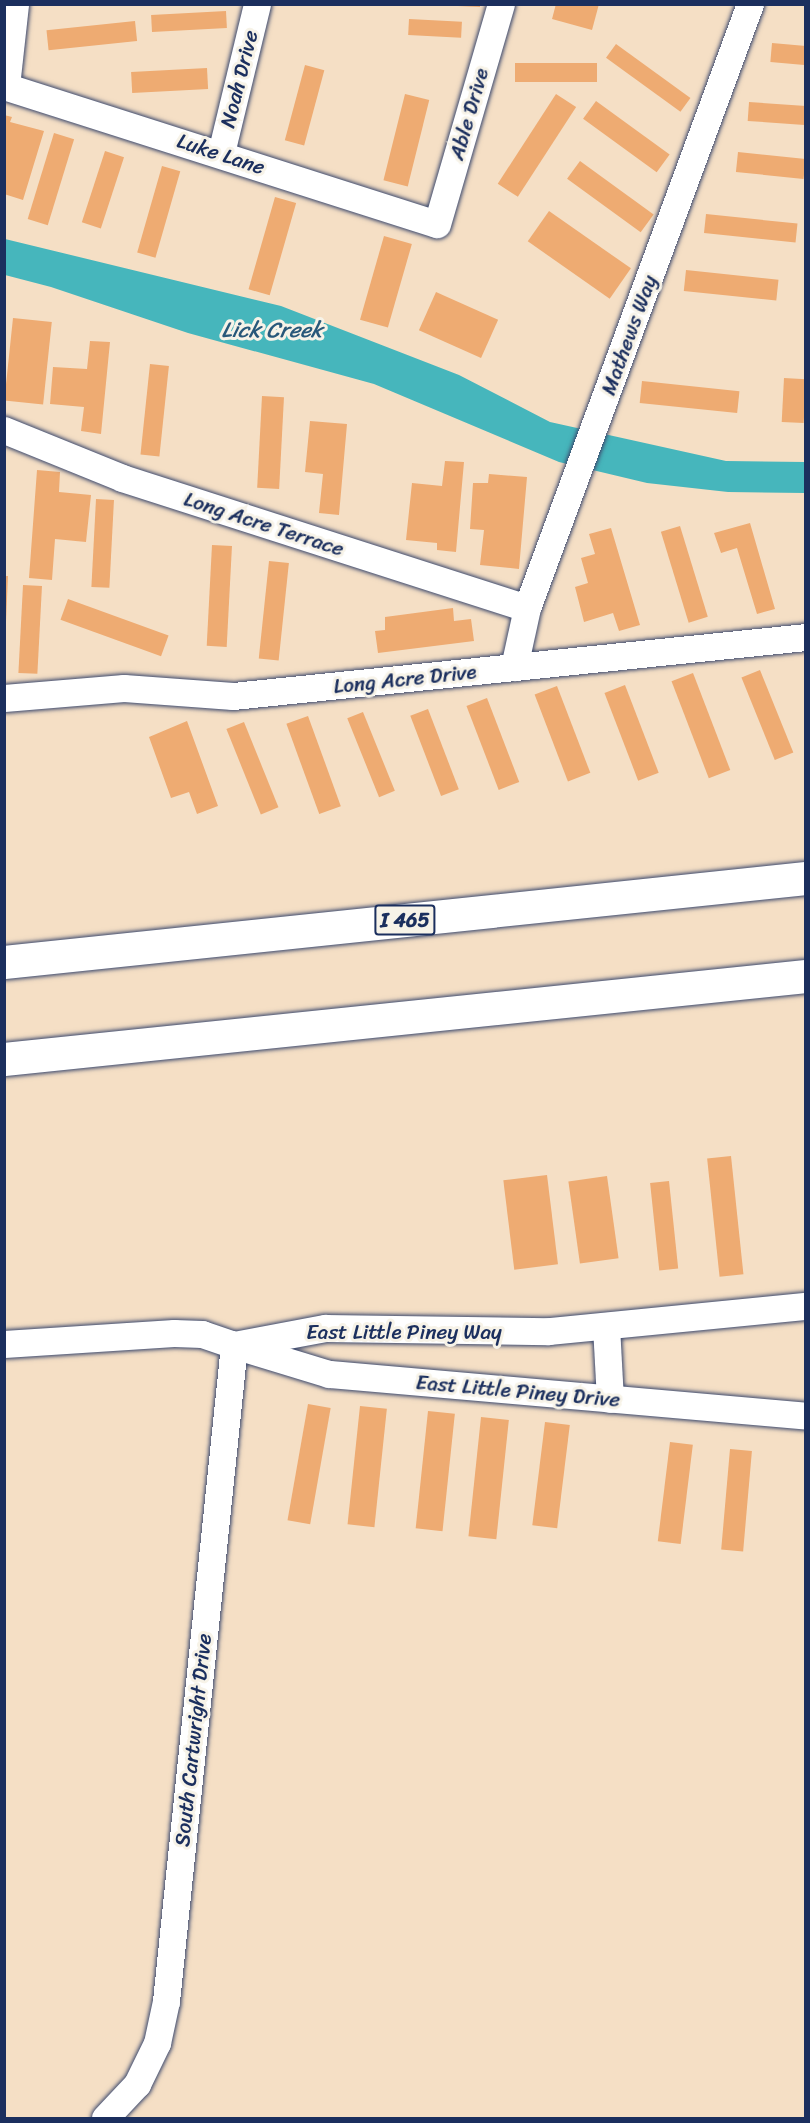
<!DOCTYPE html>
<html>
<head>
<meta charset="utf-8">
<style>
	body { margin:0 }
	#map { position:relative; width:810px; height:2123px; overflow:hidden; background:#f5dfc5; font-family:Sriracha,sans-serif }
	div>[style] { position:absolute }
	.water>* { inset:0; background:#46b6bc }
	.building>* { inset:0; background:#eeab72; transform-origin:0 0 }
	.roads { filter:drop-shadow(0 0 2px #3c496d) drop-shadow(0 0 2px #3c496d) }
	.minor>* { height:27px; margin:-13.5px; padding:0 13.5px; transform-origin:13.5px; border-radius:13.5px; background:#fff }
	.motorway>* { height:33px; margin:-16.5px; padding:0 16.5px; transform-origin:16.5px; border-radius:16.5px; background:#fff }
	span { translate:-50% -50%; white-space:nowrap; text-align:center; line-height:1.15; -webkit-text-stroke:6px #f7f3e8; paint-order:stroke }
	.shield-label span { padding:2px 4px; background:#f7f3e8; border:2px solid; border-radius:4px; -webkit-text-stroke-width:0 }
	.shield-label { font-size:20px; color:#1b2f5e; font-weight:700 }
	.street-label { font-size:21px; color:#1b2f5e }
	.water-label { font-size:22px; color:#28587a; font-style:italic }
	.frame { position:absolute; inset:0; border:6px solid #1b2f5e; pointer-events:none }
</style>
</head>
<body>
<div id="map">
	<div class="water">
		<i style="clip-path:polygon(5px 239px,281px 306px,459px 375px,550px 422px,726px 461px,805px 462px,805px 493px,728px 492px,647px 483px,559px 462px,374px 384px,188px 333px,51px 287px,5px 275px)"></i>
	</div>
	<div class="building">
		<i style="clip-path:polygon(413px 4px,480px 4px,480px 7px)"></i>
		<i style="clip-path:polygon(556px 4px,599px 4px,592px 30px,552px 19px)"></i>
		<i style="left:226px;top:11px;width:17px;height:75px;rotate:87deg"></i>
		<i style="left:409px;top:19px;width:53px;height:16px;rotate:3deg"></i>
		<i style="left:135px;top:21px;width:20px;height:89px;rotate:84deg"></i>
		<i style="left:772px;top:43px;width:34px;height:19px;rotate:5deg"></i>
		<i style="left:616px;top:44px;width:92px;height:17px;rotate:36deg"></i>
		<i style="left:597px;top:63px;width:19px;height:82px;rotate:90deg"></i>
		<i style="left:305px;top:65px;width:20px;height:78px;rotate:15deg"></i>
		<i style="left:207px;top:68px;width:21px;height:76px;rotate:87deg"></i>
		<i style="left:405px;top:94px;width:25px;height:89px;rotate:14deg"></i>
		<i style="left:556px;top:94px;width:24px;height:107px;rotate:33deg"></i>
		<i style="left:596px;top:101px;width:91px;height:22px;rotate:36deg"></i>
		<i style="left:749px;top:102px;width:57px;height:19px;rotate:4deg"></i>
		<i style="clip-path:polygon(4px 115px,12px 117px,10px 122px,44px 131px,23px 200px,4px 194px)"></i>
		<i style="left:54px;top:133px;width:21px;height:90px;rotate:17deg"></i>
		<i style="left:105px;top:151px;width:20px;height:75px;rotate:18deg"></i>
		<i style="left:738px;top:152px;width:68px;height:20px;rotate:6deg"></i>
		<i style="left:580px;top:161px;width:91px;height:22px;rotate:36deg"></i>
		<i style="left:162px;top:166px;width:19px;height:90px;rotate:16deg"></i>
		<i style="left:275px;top:197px;width:22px;height:96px;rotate:16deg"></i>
		<i style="left:549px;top:211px;width:100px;height:37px;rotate:35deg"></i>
		<i style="left:706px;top:214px;width:92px;height:19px;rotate:6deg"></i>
		<i style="left:384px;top:236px;width:29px;height:87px;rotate:16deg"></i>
		<i style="left:686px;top:270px;width:93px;height:21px;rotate:6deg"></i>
		<i style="left:436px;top:292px;width:68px;height:42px;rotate:24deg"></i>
		<i style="left:13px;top:318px;width:39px;height:83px;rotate:6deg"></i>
		<i style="clip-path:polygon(90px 341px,110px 342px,101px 434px,81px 431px,84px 407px,50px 404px,53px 367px,87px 369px)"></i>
		<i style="left:150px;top:364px;width:19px;height:91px;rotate:6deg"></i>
		<i style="left:784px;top:378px;width:22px;height:44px;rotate:3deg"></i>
		<i style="left:642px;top:381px;width:98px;height:22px;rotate:6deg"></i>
		<i style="left:262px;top:396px;width:22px;height:92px;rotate:3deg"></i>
		<i style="clip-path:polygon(310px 421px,347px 424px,339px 515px,319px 513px,323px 474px,305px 472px)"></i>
		<i style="clip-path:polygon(445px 461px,464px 462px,456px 552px,437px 550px,437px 543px,406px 540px,412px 483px,442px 486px)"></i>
		<i style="clip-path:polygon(37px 470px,60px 472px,59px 492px,91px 495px,86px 542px,55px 539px,52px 580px,29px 578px)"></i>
		<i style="clip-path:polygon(489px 474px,527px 477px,519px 569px,480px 565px,484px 530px,470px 529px,473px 483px,488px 483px)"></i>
		<i style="left:96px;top:499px;width:18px;height:88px;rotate:3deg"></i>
		<i style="clip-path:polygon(750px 523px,775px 609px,757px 614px,737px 548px,721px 553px,714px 533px)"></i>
		<i style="left:680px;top:526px;width:95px;height:20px;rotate:73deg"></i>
		<i style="clip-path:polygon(611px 528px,640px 625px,619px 631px,613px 613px,584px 622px,575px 587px,588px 583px,581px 558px,595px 554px,589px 534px)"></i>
		<i style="left:212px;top:545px;width:20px;height:101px;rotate:3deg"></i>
		<i style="left:269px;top:561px;width:20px;height:98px;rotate:6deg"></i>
		<i style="clip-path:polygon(4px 576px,8px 576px,6px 622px,4px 622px)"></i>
		<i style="left:23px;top:585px;width:19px;height:88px;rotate:3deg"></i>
		<i style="left:68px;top:599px;width:107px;height:22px;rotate:20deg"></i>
		<i style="clip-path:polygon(453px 608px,454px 621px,471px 619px,474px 641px,378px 653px,375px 631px,385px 630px,385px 617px)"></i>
		<i style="left:760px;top:670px;width:89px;height:20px;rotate:68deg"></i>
		<i style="left:693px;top:673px;width:104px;height:23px;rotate:69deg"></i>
		<i style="left:625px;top:685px;width:94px;height:22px;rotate:69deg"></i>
		<i style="left:557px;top:686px;width:93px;height:24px;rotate:69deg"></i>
		<i style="left:487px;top:698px;width:90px;height:22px;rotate:69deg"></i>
		<i style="left:428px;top:709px;width:86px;height:19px;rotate:69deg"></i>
		<i style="left:363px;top:712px;width:85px;height:17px;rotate:68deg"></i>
		<i style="left:308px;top:716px;width:96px;height:23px;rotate:70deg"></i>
		<i style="clip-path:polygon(187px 721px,218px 806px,197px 814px,189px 792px,171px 798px,149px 737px)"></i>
		<i style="left:244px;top:722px;width:92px;height:19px;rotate:68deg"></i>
		<i style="left:731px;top:1156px;width:119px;height:24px;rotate:84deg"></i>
		<i style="left:547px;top:1175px;width:90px;height:44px;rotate:83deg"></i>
		<i style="left:607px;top:1176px;width:83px;height:39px;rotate:82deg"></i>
		<i style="left:669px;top:1181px;width:88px;height:19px;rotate:84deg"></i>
		<i style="left:308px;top:1404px;width:23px;height:118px;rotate:10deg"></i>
		<i style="left:360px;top:1406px;width:27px;height:119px;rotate:6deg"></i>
		<i style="left:428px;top:1411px;width:27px;height:118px;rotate:6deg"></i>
		<i style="left:481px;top:1417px;width:28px;height:120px;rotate:6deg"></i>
		<i style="left:545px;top:1422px;width:25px;height:104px;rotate:7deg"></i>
		<i style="left:670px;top:1442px;width:23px;height:100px;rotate:7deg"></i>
		<i style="left:730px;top:1449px;width:22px;height:101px;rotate:5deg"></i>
	</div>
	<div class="roads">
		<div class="minor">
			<i style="left:4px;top:86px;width:454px;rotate:17.7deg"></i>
			<i style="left:437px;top:224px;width:229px;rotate:-73.8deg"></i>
			<i style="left:6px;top:86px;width:82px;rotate:-83.7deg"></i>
			<i style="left:221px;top:153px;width:153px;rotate:-76.4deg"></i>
			<i style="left:4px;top:430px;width:127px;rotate:22.1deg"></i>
			<i style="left:122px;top:478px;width:425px;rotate:17.8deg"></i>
			<i style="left:514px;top:667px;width:60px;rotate:-77.6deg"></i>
			<i style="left:527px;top:608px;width:644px;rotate:-69.74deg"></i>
			<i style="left:4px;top:698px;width:120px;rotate:-4.8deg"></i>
			<i style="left:124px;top:688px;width:109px;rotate:4.2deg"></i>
			<i style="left:233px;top:696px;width:576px;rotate:-5.88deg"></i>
			<i style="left:606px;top:1326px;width:73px;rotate:86.9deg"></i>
			<i style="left:4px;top:1344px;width:170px;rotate:-3.7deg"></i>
			<i style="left:174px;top:1333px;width:28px;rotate:2deg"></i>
			<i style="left:202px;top:1334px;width:34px;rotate:19deg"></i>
			<i style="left:234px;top:1345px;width:93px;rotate:-10.6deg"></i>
			<i style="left:325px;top:1328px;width:224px;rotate:0.8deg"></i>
			<i style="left:549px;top:1331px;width:258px;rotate:-5.6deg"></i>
			<i style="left:105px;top:2118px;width:47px;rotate:-46.7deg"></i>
			<i style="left:137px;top:2084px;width:46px;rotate:-64deg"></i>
			<i style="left:157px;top:2043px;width:43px;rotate:-77.9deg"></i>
			<i style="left:166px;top:2001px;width:660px;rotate:-84.08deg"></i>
			<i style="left:234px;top:1345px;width:99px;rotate:17deg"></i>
			<i style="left:329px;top:1374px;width:479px;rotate:5deg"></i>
		</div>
		<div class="motorway">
			<i style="left:4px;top:962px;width:806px;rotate:-5.98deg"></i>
			<i style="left:4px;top:1059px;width:806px;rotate:-5.91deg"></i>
		</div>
	</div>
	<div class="shield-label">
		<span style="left:405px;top:920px">I 465</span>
	</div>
	<div class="street-label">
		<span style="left:239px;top:79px;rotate:-76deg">Noah Drive</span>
		<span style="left:469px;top:114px;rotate:-74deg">Able Drive</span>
		<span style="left:221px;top:154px;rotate:18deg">Luke Lane</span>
		<span style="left:629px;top:335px;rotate:-70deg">Mathews Way</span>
		<span style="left:264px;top:524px;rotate:18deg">Long Acre Terrace</span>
		<span style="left:405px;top:679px;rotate:-6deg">Long Acre Drive</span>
		<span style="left:404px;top:1332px">East Little Piney Way</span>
		<span style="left:518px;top:1391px;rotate:5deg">East Little Piney Drive</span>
		<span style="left:193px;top:1740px;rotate:-84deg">South Cartwright Drive</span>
	</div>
	<div class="water-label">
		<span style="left:272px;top:330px">Lick Creek</span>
	</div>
	<div class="frame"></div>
</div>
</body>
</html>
